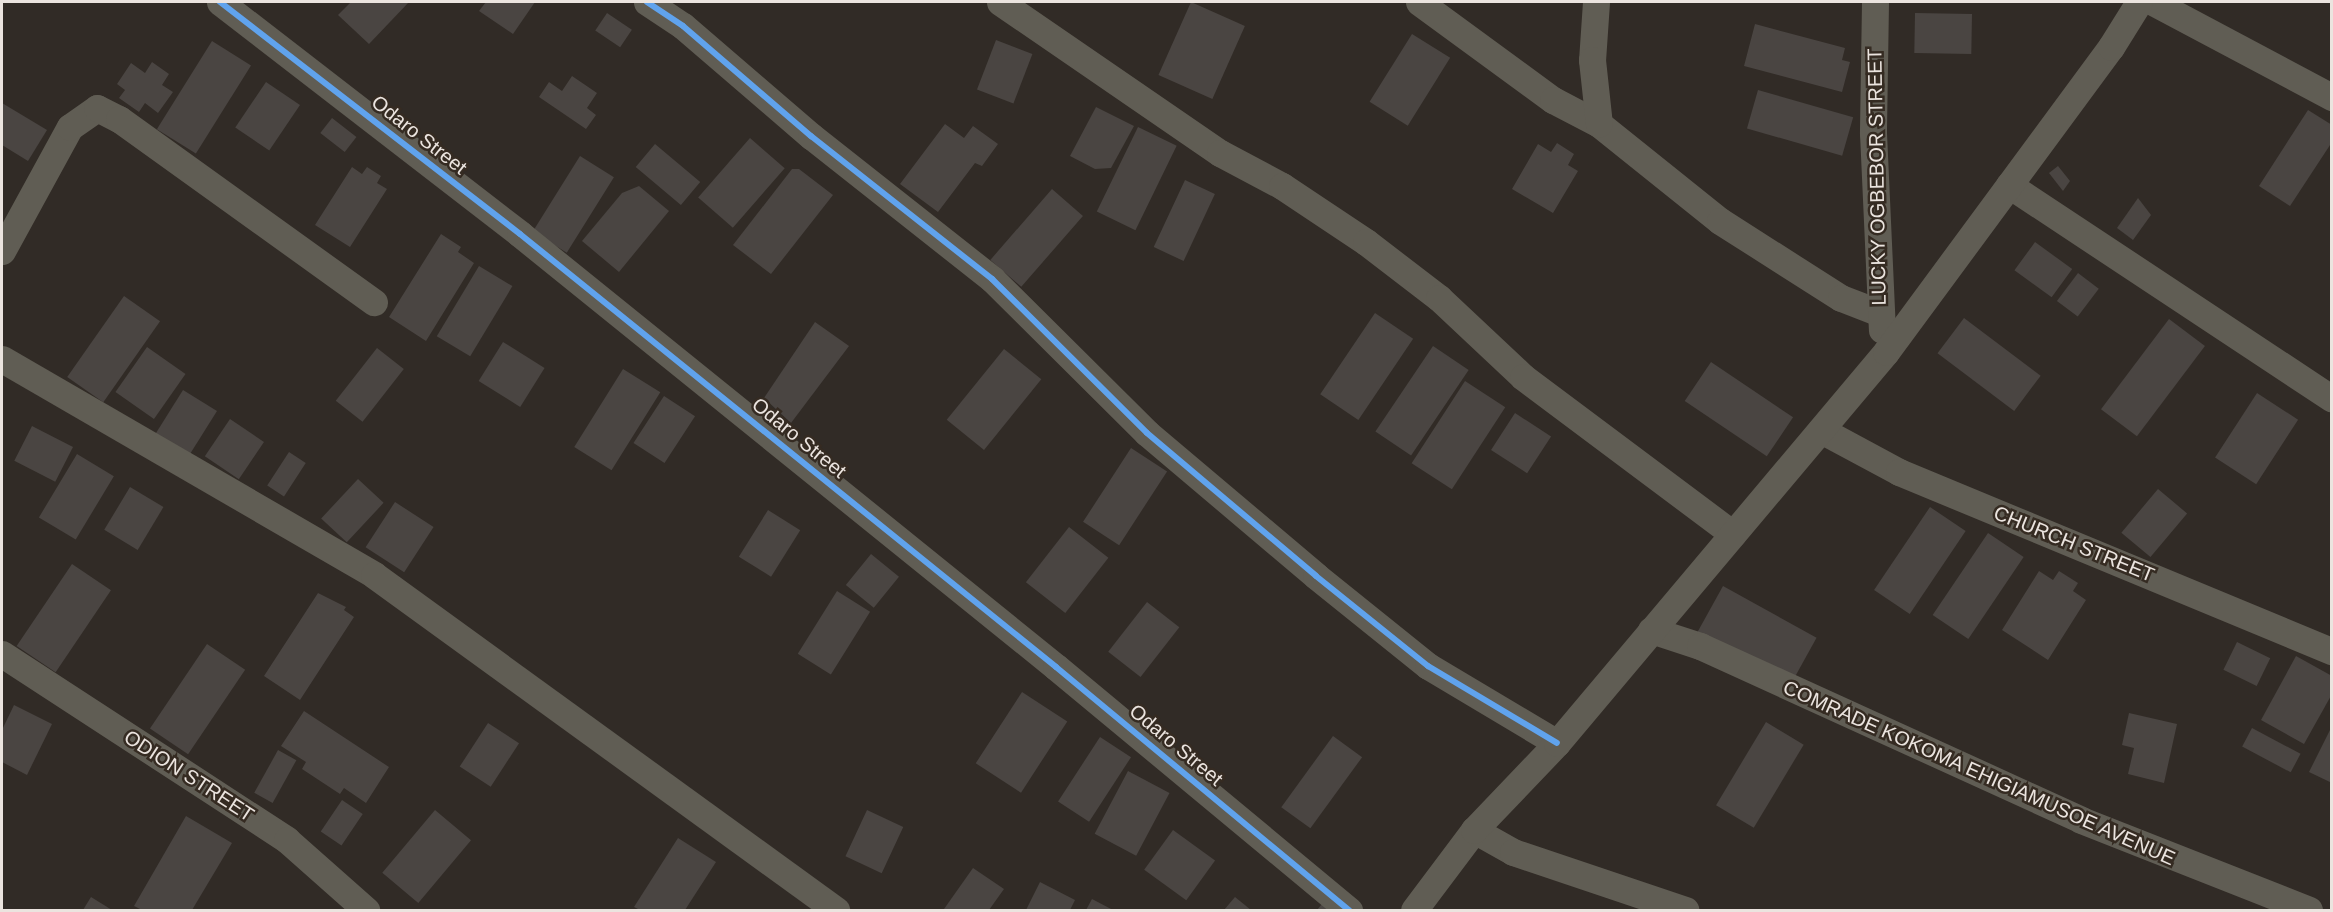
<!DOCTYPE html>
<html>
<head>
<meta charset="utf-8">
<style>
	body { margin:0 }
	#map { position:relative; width:2333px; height:912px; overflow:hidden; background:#312b26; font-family:Arial,sans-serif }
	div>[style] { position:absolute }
	.building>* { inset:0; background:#4a4542; transform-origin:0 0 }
	.street>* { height:27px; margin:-13.5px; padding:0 13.5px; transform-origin:13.5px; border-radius:13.5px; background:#605d54 }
	.cycleway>* { height:6px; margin:-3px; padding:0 3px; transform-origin:3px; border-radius:3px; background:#60a3ed }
	span { translate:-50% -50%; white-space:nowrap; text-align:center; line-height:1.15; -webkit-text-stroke:5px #352b22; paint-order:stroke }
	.street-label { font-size:20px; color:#ebe4df }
	.frame { position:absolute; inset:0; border:3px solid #ebe4df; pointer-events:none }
</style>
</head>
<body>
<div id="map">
	<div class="building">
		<i style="clip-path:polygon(351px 2px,409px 2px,369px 44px,338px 15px)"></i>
		<i style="clip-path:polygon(486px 2px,535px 2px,513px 34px,479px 11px)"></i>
		<i style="left:1191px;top:2px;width:59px;height:80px;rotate:24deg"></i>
		<i style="left:607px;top:13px;width:30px;height:21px;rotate:34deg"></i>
		<i style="left:1915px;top:13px;width:57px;height:40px;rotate:1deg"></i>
		<i style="clip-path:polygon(1755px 24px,1845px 48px,1842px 60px,1850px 62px,1842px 92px,1744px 66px)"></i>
		<i style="left:1412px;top:34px;width:45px;height:80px;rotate:32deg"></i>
		<i style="left:996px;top:40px;width:39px;height:53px;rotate:21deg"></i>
		<i style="left:212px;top:41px;width:46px;height:104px;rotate:32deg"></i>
		<i style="clip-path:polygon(152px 62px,169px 74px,162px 85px,173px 92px,158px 113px,145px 103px,139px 112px,119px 98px,125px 90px,117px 84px,131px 63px,145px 73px)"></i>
		<i style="clip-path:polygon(572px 76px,597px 93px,587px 108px,596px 115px,586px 129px,539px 97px,549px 82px,562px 91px)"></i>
		<i style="left:266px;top:82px;width:41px;height:55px;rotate:34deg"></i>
		<i style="left:1758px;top:90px;width:99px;height:40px;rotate:16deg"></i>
		<i style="clip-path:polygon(2px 103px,47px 130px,28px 161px,2px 145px)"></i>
		<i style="clip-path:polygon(1096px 107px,1134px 126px,1111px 168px,1095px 169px,1070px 156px)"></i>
		<i style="clip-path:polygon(2308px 110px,2332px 125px,2332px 142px,2290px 206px,2259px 186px)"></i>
		<i style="left:332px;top:118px;width:31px;height:19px;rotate:38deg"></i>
		<i style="clip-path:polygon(945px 124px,964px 138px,973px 126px,998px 144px,982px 166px,975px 163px,938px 212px,900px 184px)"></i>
		<i style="left:1138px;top:127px;width:43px;height:94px;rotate:26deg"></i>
		<i style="left:750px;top:138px;width:46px;height:79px;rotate:41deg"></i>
		<i style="clip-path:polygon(1557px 143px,1574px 154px,1568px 165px,1578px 171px,1553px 213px,1512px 189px,1538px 144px,1551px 152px)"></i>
		<i style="left:655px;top:144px;width:59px;height:30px;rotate:40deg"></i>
		<i style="left:580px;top:156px;width:40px;height:89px;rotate:32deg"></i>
		<i style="clip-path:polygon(2058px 166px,2070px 181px,2063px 191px,2049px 173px)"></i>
		<i style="clip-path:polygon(352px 167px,362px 174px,367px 167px,381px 176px,377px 183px,387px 189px,350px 247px,315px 225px)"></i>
		<i style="clip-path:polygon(792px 169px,799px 169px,833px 195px,771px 274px,733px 245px)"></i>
		<i style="left:1185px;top:180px;width:33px;height:74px;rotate:25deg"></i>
		<i style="clip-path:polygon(639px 186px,669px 211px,619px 272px,582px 241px,622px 193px)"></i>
		<i style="left:1052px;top:189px;width:41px;height:94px;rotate:41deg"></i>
		<i style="clip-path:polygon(2138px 198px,2151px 215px,2133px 240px,2117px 228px)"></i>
		<i style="clip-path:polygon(441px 234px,461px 247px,458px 252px,474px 263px,426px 341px,389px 317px)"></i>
		<i style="left:2035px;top:242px;width:46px;height:35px;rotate:36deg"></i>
		<i style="left:479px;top:266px;width:39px;height:82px;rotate:31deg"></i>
		<i style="left:2078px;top:273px;width:26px;height:35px;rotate:37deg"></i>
		<i style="left:124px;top:296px;width:44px;height:99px;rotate:35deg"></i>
		<i style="left:1375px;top:313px;width:46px;height:98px;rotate:34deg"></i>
		<i style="left:1964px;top:318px;width:96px;height:44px;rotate:37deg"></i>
		<i style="left:2169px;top:319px;width:45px;height:113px;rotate:37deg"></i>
		<i style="clip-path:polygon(815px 322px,849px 346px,791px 423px,764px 398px)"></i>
		<i style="left:503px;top:342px;width:49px;height:46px;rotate:32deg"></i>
		<i style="left:1433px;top:346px;width:43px;height:103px;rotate:34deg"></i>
		<i style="left:147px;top:347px;width:47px;height:55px;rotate:35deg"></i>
		<i style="left:377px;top:348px;width:34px;height:67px;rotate:38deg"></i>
		<i style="left:1004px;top:349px;width:48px;height:91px;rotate:39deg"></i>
		<i style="left:1711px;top:362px;width:99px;height:47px;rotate:34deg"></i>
		<i style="left:623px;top:369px;width:44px;height:92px;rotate:32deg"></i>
		<i style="left:1465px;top:381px;width:48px;height:98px;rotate:33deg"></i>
		<i style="clip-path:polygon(183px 390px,217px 411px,190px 454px,151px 441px)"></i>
		<i style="left:2257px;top:393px;width:49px;height:77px;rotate:33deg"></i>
		<i style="left:664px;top:396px;width:37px;height:56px;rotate:33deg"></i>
		<i style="left:1515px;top:413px;width:43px;height:44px;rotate:33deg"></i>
		<i style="left:230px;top:419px;width:41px;height:45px;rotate:34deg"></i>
		<i style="left:32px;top:426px;width:46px;height:39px;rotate:27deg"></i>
		<i style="left:1131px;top:448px;width:43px;height:88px;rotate:33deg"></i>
		<i style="left:289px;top:452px;width:20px;height:40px;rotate:33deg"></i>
		<i style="left:77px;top:454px;width:43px;height:74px;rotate:31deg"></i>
		<i style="left:358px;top:479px;width:35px;height:54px;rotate:43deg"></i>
		<i style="left:130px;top:487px;width:39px;height:50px;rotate:31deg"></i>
		<i style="left:2158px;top:489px;width:38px;height:57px;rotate:40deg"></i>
		<i style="left:395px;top:502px;width:46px;height:54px;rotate:33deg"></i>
		<i style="left:1930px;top:507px;width:43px;height:100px;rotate:34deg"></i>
		<i style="left:768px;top:510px;width:38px;height:55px;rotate:32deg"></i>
		<i style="left:1069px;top:527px;width:50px;height:70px;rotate:38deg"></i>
		<i style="left:1988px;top:533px;width:43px;height:99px;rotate:34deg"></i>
		<i style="left:871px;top:554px;width:36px;height:40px;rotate:39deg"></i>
		<i style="left:72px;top:564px;width:47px;height:99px;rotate:34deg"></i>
		<i style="clip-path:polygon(2039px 571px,2053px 580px,2059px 571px,2078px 583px,2073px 591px,2086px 600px,2048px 660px,2002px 630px)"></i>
		<i style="left:1723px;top:586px;width:107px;height:56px;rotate:29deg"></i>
		<i style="left:837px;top:591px;width:39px;height:74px;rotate:32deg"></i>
		<i style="clip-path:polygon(318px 593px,346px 607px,344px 610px,354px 617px,300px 700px,264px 676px)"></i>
		<i style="left:1147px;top:602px;width:41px;height:63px;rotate:38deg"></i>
		<i style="left:2237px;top:642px;width:37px;height:31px;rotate:26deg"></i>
		<i style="left:207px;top:644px;width:46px;height:102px;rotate:34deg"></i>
		<i style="clip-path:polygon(2296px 656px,2332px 676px,2332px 694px,2304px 744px,2261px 720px)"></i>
		<i style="left:1022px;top:692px;width:54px;height:85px;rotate:33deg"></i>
		<i style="clip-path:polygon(14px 705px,52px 724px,27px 775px,2px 762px,2px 730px)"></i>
		<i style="clip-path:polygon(304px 711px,389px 767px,366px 803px,344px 788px,340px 794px,302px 769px,306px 762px,281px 746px)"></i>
		<i style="clip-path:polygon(2129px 713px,2177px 724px,2164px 783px,2128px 774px,2134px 748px,2122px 745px)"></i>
		<i style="left:1766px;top:722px;width:44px;height:97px;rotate:31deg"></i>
		<i style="left:488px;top:723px;width:37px;height:52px;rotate:33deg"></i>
		<i style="clip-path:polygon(2332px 726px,2332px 783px,2309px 772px)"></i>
		<i style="left:2252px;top:728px;width:55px;height:21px;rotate:28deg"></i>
		<i style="left:1333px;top:736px;width:36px;height:88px;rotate:36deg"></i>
		<i style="left:1100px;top:737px;width:37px;height:77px;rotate:33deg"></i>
		<i style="left:278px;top:750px;width:21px;height:49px;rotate:29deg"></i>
		<i style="left:1128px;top:771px;width:47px;height:71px;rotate:28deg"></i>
		<i style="left:342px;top:800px;width:25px;height:38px;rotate:34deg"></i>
		<i style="left:435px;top:810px;width:47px;height:82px;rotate:40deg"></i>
		<i style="left:867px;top:810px;width:40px;height:51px;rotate:25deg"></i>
		<i style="clip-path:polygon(186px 816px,232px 843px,192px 910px,142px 910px,134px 906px)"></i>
		<i style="left:1173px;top:830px;width:52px;height:49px;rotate:36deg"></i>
		<i style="clip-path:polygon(678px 838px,716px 862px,685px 910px,640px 910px,634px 907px)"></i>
		<i style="clip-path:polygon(973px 868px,1004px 889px,989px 910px,947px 910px,944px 909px)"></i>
		<i style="clip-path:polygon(1040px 882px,1075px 900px,1070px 910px,1026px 910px)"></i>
		<i style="clip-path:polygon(91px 897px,112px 910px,83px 910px)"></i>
		<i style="clip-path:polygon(1235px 897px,1251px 910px,1224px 910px)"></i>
		<i style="clip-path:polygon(1092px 899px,1113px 910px,1086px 910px)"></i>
		<i style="clip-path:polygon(1326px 899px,1340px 910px,1317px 910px)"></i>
	</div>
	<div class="street">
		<i style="left:220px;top:2px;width:379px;rotate:37.7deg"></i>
		<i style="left:520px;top:234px;width:689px;rotate:38.93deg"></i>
		<i style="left:1056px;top:667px;width:381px;rotate:39.7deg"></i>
		<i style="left:647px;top:2px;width:43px;rotate:33.7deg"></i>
		<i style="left:683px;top:26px;width:169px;rotate:40.7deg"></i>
		<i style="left:811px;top:136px;width:231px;rotate:38.3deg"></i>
		<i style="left:992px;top:279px;width:218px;rotate:44.8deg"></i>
		<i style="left:1147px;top:433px;width:221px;rotate:40.2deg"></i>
		<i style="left:1316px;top:576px;width:144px;rotate:38.8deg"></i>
		<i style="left:1428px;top:666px;width:150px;rotate:30.8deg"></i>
		<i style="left:1000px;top:2px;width:267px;rotate:34.5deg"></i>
		<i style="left:1220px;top:153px;width:70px;rotate:28deg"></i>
		<i style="left:1282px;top:186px;width:101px;rotate:33.7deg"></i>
		<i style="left:1366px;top:242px;width:92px;rotate:37.5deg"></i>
		<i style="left:1439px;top:298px;width:115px;rotate:43.2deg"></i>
		<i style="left:1523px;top:377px;width:262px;rotate:36.8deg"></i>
		<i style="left:1419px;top:2px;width:166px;rotate:36.2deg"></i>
		<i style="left:1553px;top:100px;width:52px;rotate:27.6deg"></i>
		<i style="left:1599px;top:124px;width:155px;rotate:38.7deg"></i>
		<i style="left:1720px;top:221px;width:143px;rotate:32.5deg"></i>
		<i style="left:1841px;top:298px;width:42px;rotate:21deg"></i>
		<i style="left:1596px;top:2px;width:58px;rotate:93.9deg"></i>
		<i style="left:1592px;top:60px;width:64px;rotate:83.8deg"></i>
		<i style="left:1875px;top:2px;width:131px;rotate:90.9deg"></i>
		<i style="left:1873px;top:133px;width:197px;rotate:87.4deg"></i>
		<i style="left:2153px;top:2px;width:203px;rotate:28deg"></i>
		<i style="left:2009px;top:185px;width:387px;rotate:33.5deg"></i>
		<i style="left:2px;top:251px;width:141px;rotate:-61.3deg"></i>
		<i style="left:70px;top:127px;width:33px;rotate:-35deg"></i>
		<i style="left:97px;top:108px;width:25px;rotate:27deg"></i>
		<i style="left:119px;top:119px;width:314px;rotate:35.7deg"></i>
		<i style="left:2px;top:359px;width:430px;rotate:30.1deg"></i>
		<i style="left:374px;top:575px;width:571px;rotate:35.95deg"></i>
		<i style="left:1821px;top:430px;width:89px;rotate:28.3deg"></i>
		<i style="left:1899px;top:472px;width:469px;rotate:22.5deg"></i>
		<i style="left:1651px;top:630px;width:52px;rotate:18.1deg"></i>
		<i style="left:1700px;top:646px;width:419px;rotate:24.5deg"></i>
		<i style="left:2081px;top:820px;width:245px;rotate:21.5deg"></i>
		<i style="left:2px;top:654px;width:340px;rotate:33.1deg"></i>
		<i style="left:287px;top:840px;width:106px;rotate:41.5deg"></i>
		<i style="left:1474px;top:830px;width:45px;rotate:29.4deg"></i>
		<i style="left:1513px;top:852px;width:182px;rotate:18.6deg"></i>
		<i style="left:1414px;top:910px;width:100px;rotate:-53.1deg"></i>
		<i style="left:1474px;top:830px;width:120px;rotate:-46.3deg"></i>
		<i style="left:1557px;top:743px;width:511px;rotate:-49.92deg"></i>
		<i style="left:1886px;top:352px;width:379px;rotate:-53.6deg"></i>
		<i style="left:2111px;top:47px;width:53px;rotate:-58.1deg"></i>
	</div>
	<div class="cycleway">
		<i style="left:220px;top:2px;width:379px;rotate:37.7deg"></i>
		<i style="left:520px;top:234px;width:689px;rotate:38.93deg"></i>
		<i style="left:1056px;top:667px;width:381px;rotate:39.7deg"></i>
		<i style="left:647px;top:2px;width:43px;rotate:33.7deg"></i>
		<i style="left:683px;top:26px;width:169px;rotate:40.7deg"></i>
		<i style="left:811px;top:136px;width:231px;rotate:38.3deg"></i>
		<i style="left:992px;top:279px;width:218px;rotate:44.8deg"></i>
		<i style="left:1147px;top:433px;width:221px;rotate:40.2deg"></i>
		<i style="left:1316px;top:576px;width:144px;rotate:38.8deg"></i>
		<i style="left:1428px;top:666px;width:150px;rotate:30.8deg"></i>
	</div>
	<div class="street-label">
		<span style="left:419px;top:135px;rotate:38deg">Odaro Street</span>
		<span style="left:1877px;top:177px;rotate:-91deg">LUCKY OGBEBOR STREET</span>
		<span style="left:799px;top:438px;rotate:39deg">Odaro Street</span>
		<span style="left:2074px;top:544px;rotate:22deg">CHURCH STREET</span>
		<span style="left:1176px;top:745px;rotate:40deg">Odaro Street</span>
		<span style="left:1979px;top:773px;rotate:24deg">COMRADE KOKOMA EHIGIAMUSOE AVENUE</span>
		<span style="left:189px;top:776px;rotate:33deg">ODION STREET</span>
	</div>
	<div class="frame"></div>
</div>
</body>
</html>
